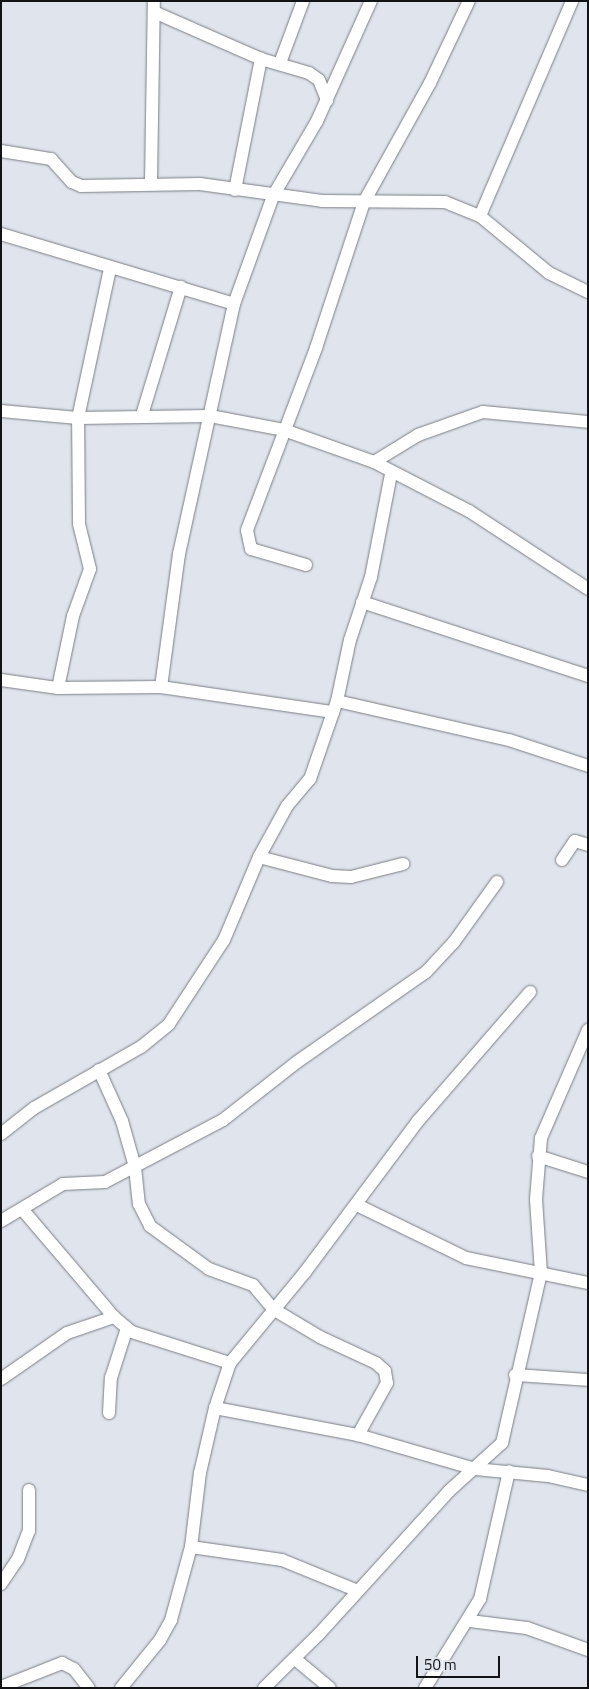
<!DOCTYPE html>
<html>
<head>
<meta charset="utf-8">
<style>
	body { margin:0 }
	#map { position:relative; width:589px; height:1689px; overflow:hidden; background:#e0e4ec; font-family:"Titillium Web",sans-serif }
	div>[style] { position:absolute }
	.roads { filter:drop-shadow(0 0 1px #7a7d84) drop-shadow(0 0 1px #7a7d84) }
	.street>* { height:12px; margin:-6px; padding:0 6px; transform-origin:6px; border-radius:6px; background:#fff }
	span { translate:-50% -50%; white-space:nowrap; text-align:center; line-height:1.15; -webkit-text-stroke:5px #e0e4ec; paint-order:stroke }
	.frame { position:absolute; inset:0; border:2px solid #121316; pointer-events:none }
	.scale { position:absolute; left:416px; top:1656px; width:84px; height:22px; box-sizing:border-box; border:2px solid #121316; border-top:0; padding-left:6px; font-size:15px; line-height:18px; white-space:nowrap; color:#121316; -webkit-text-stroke:4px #e0e4ec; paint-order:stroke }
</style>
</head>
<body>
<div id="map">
	<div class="roads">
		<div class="street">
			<i style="left:154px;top:12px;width:117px;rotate:23.7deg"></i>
			<i style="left:261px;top:59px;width:50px;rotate:16.3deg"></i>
			<i style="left:309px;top:73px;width:12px;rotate:35deg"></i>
			<i style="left:319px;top:80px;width:22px;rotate:68deg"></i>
			<i style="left:280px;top:63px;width:66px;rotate:-69.6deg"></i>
			<i style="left:1px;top:151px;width:51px;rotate:9.1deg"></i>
			<i style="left:51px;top:159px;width:31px;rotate:48deg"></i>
			<i style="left:72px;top:182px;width:10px;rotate:24deg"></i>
			<i style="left:81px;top:186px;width:119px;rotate:-1deg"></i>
			<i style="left:200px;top:184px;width:123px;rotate:7.9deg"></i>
			<i style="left:322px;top:201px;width:123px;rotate:0.5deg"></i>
			<i style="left:445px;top:202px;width:38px;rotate:22deg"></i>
			<i style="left:480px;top:216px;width:89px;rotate:39.6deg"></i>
			<i style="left:549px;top:273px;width:43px;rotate:26deg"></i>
			<i style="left:151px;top:182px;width:181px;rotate:-89.1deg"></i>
			<i style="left:235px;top:190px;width:134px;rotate:-78.8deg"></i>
			<i style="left:480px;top:216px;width:234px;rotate:-66.8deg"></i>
			<i style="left:1px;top:234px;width:243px;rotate:16.7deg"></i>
			<i style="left:1px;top:411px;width:77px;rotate:5.2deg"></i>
			<i style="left:78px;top:418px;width:132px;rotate:-0.9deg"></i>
			<i style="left:210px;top:416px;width:75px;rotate:10.7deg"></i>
			<i style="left:284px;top:430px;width:96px;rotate:19.6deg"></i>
			<i style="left:374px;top:462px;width:107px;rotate:27.3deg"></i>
			<i style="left:469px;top:511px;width:142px;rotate:33.2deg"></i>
			<i style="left:142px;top:415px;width:134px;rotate:-73.1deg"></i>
			<i style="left:374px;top:462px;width:52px;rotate:-31.5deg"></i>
			<i style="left:418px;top:435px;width:69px;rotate:-19.5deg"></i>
			<i style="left:483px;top:412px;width:105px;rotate:5.4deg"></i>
			<i style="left:306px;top:565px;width:57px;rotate:-163.8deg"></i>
			<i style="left:251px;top:549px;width:19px;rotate:-102deg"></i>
			<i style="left:247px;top:530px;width:195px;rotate:-69.2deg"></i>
			<i style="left:316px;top:348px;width:154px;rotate:-71.8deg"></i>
			<i style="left:364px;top:202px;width:136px;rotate:-61deg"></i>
			<i style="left:430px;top:83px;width:91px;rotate:-64.6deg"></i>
			<i style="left:362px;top:602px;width:238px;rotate:18.1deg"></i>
			<i style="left:1px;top:680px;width:58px;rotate:8deg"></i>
			<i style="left:58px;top:688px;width:103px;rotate:-0.6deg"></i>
			<i style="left:161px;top:687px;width:174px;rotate:8.3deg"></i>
			<i style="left:161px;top:687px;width:134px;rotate:-82.3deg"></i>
			<i style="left:179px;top:554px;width:256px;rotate:-77.6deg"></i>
			<i style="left:234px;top:304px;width:115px;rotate:-70.1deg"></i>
			<i style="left:273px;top:196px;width:87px;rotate:-59.6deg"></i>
			<i style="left:317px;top:121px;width:132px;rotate:-65.8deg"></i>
			<i style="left:58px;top:688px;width:74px;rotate:-78.2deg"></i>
			<i style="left:73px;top:616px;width:50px;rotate:-70.1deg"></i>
			<i style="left:90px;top:569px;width:46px;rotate:-103.7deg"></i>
			<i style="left:79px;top:524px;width:106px;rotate:-90.5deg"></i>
			<i style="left:78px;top:418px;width:152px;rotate:-77.9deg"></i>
			<i style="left:337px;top:701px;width:176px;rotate:12.8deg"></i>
			<i style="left:509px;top:740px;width:83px;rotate:18.2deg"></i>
			<i style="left:259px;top:857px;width:75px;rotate:14.6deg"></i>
			<i style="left:332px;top:876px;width:19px;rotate:3deg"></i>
			<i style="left:351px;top:877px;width:54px;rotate:-14deg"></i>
			<i style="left:562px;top:860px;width:23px;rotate:-56deg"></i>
			<i style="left:575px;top:841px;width:14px;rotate:17deg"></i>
			<i style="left:99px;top:1070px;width:56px;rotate:65.7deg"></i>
			<i style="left:122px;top:1121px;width:48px;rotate:74.2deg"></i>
			<i style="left:135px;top:1167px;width:37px;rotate:84deg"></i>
			<i style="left:139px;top:1204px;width:25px;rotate:63deg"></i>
			<i style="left:150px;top:1226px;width:73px;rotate:36.1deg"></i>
			<i style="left:209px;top:1269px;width:47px;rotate:20deg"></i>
			<i style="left:253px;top:1285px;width:31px;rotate:50deg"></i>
			<i style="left:273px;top:1309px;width:55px;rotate:30.8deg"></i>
			<i style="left:320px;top:1337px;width:62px;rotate:24.9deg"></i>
			<i style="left:376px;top:1363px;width:12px;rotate:42deg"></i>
			<i style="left:385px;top:1371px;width:12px;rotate:81deg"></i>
			<i style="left:387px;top:1383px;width:60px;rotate:119.1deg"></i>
			<i style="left:1px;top:1134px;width:42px;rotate:-38.2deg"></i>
			<i style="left:34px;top:1108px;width:123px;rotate:-29.7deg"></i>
			<i style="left:141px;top:1047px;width:36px;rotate:-39deg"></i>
			<i style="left:169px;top:1024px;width:100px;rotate:-56.8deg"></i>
			<i style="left:224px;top:940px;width:90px;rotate:-67.1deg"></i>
			<i style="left:259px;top:857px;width:58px;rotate:-61.2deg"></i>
			<i style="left:287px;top:806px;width:35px;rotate:-50deg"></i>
			<i style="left:310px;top:779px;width:83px;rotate:-70.9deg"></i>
			<i style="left:337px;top:701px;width:62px;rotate:-78deg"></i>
			<i style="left:350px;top:640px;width:66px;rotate:-71.6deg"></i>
			<i style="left:371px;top:577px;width:105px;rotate:-79deg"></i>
			<i style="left:538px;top:1156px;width:52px;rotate:17.7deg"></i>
			<i style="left:357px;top:1205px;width:121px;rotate:25.9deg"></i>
			<i style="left:466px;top:1258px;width:125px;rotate:11.6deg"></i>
			<i style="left:22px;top:1209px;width:142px;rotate:49.6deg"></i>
			<i style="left:114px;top:1317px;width:23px;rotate:40deg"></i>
			<i style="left:132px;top:1332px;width:103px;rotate:17.6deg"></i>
			<i style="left:1px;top:1221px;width:72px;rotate:-30.8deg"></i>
			<i style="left:63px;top:1184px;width:42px;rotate:-2.7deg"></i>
			<i style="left:105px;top:1182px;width:133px;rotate:-27.7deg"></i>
			<i style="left:223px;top:1120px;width:94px;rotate:-38.1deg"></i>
			<i style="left:297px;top:1062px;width:157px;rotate:-34.9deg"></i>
			<i style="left:426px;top:972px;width:41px;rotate:-47deg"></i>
			<i style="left:454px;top:942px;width:74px;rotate:-54.4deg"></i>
			<i style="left:515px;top:1375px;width:73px;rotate:3.9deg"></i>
			<i style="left:1px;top:1379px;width:80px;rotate:-34.9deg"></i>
			<i style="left:67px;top:1333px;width:50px;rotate:-18.8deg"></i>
			<i style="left:215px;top:1408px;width:146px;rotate:10.7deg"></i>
			<i style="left:358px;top:1435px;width:122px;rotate:16.2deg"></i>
			<i style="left:475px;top:1469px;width:73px;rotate:5.5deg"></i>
			<i style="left:548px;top:1476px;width:41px;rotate:12.7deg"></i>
			<i style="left:109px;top:1413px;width:35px;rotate:-87deg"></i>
			<i style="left:111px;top:1378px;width:52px;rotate:-72.3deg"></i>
			<i style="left:191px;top:1547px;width:92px;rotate:8.1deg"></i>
			<i style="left:282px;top:1560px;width:82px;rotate:22.2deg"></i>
			<i style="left:1px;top:1584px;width:30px;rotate:-56deg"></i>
			<i style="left:18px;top:1559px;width:30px;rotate:-69deg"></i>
			<i style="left:29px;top:1531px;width:41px;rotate:-90deg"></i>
			<i style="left:470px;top:1621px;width:57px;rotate:7deg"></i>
			<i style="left:527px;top:1628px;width:65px;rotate:19.8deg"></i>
			<i style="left:295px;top:1659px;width:45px;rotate:39.6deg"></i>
			<i style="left:1px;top:1687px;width:66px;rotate:-21.5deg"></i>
			<i style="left:62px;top:1663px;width:13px;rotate:27deg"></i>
			<i style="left:74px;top:1669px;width:24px;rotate:52deg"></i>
			<i style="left:121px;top:1688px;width:62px;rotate:-50.9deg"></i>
			<i style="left:160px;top:1640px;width:23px;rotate:-61deg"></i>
			<i style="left:171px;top:1620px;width:76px;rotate:-74.7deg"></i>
			<i style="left:191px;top:1547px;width:75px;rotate:-83.1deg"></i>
			<i style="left:200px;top:1473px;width:67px;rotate:-77deg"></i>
			<i style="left:215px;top:1408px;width:47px;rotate:-71.6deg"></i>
			<i style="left:230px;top:1363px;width:118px;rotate:-50.5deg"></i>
			<i style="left:305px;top:1272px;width:189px;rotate:-53.2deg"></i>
			<i style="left:418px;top:1121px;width:171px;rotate:-49deg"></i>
			<i style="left:264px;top:1688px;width:77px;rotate:-44.5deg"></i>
			<i style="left:319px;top:1634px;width:193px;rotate:-47.7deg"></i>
			<i style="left:449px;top:1491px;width:72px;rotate:-42.2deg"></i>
			<i style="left:502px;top:1443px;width:174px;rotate:-77.1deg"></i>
			<i style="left:541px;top:1273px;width:74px;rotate:-93.9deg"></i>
			<i style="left:536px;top:1199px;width:61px;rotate:-85.3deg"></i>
			<i style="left:541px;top:1138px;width:118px;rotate:-66.5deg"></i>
			<i style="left:425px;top:1688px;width:105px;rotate:-58.3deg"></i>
			<i style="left:480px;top:1599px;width:131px;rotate:-77.2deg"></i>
		</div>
	</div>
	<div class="frame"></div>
	<div class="scale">50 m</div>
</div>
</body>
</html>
